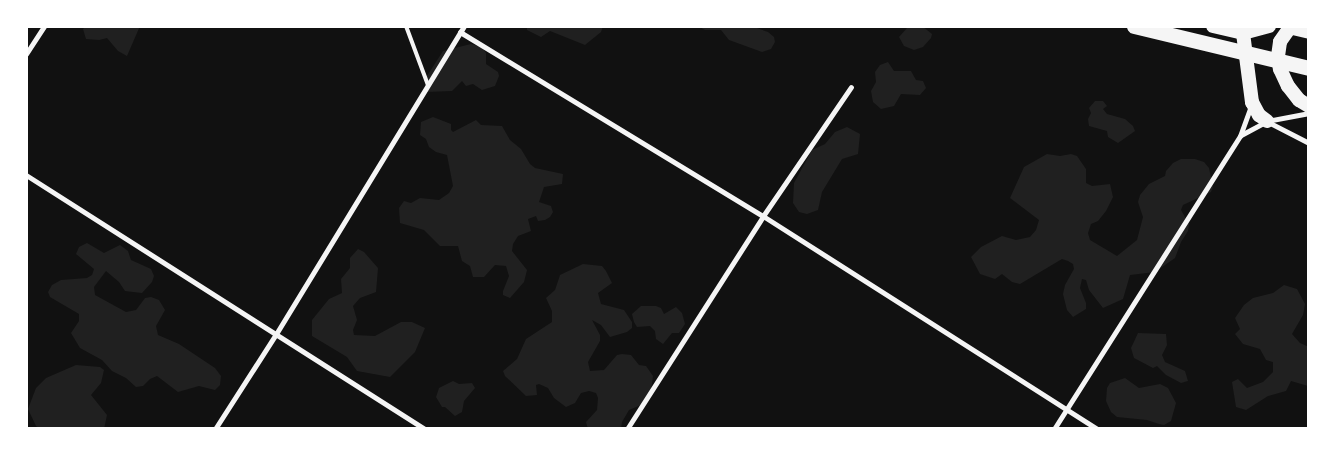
<!DOCTYPE html>
<html>
<head>
<meta charset="utf-8">
<style>
	body { margin:0 }
	#map { position:relative; width:1335px; height:455px; overflow:hidden; background:#111; font-family:"Fira Sans",sans-serif }
	div>[style] { position:absolute }
	.green>* { inset:0; background:#202020 }
	.service>* { height:4px; margin:-2px; padding:0 2px; transform-origin:2px; border-radius:2px; background:#f5f5f5 }
	.minor>* { height:5px; margin:-2.5px; padding:0 2.5px; transform-origin:2.5px; border-radius:2.5px; background:#f5f5f5 }
	.trunk>* { height:14px; margin:-7px; padding:0 7px; transform-origin:7px; border-radius:7px; background:#f5f5f5 }
	.motorway>* { height:15px; margin:-7.5px; padding:0 7.5px; transform-origin:7.5px; border-radius:7.5px; background:#f5f5f5 }
	span { translate:-50% -50%; white-space:nowrap; text-align:center; line-height:1.15; -webkit-text-stroke:5px #fff; paint-order:stroke }
	.frame { position:absolute; inset:0; border:28px solid #fff; pointer-events:none }
</style>
</head>
<body>
<div id="map">
	<div class="green">
		<i style="clip-path:polygon(86px 26px,140px 26px,127px 56px,118px 51px,107px 38px,99px 40px,86px 39px,83px 29px)"></i>
		<i style="clip-path:polygon(527px 26px,603px 26px,601px 32px,585px 45px,550px 31px,541px 37px,527px 30px)"></i>
		<i style="clip-path:polygon(698px 26px,751px 26px,768px 32px,774px 37px,775px 42px,771px 49px,762px 52px,729px 40px,721px 30px,705px 30px)"></i>
		<i style="clip-path:polygon(913px 26px,922px 26px,932px 34px,931px 38px,923px 47px,914px 50px,904px 46px,899px 37px,907px 28px)"></i>
		<i style="clip-path:polygon(471px 44px,482px 47px,486px 53px,486px 64px,498px 72px,499px 76px,495px 86px,482px 90px,473px 84px,466px 86px,462px 81px,452px 91px,426px 92px,425px 79px,443px 51px)"></i>
		<i style="clip-path:polygon(888px 62px,894px 71px,911px 71px,916px 80px,923px 81px,926px 88px,920px 95px,901px 94px,894px 106px,881px 109px,873px 102px,871px 91px,876px 82px,875px 72px,880px 65px)"></i>
		<i style="clip-path:polygon(1095px 101px,1103px 101px,1107px 106px,1103px 109px,1107px 114px,1125px 119px,1133px 126px,1135px 131px,1118px 143px,1108px 137px,1107px 131px,1089px 126px,1088px 119px,1091px 113px,1089px 108px)"></i>
		<i style="clip-path:polygon(433px 117px,451px 124px,451px 130px,453px 132px,476px 120px,481px 125px,502px 126px,510px 140px,521px 149px,530px 164px,535px 168px,563px 174px,562px 184px,544px 187px,539px 202px,551px 206px,553px 212px,550px 217px,545px 220px,538px 221px,536px 216px,528px 219px,531px 231px,518px 236px,513px 244px,512px 251px,527px 270px,524px 282px,510px 298px,503px 295px,503px 291px,509px 276px,506px 266px,495px 265px,484px 277px,473px 277px,470px 266px,462px 261px,458px 246px,440px 246px,424px 230px,400px 223px,399px 208px,404px 201px,411px 203px,420px 198px,439px 200px,449px 193px,453px 186px,447px 155px,436px 152px,429px 147px,426px 139px,420px 135px,421px 122px)"></i>
		<i style="clip-path:polygon(847px 127px,860px 134px,858px 154px,842px 159px,822px 192px,818px 210px,807px 214px,799px 212px,793px 203px,794px 183px,812px 150px,825px 144px,835px 132px)"></i>
		<i style="clip-path:polygon(1047px 154px,1060px 156px,1071px 154px,1077px 156px,1086px 169px,1086px 183px,1092px 186px,1110px 184px,1113px 197px,1106px 211px,1098px 221px,1091px 224px,1088px 233px,1090px 240px,1117px 256px,1137px 240px,1143px 217px,1138px 202px,1140px 195px,1149px 184px,1165px 176px,1166px 171px,1173px 163px,1181px 159px,1195px 159px,1204px 162px,1209px 168px,1213px 187px,1211px 192px,1183px 205px,1181px 210px,1189px 224px,1188px 231px,1181px 242px,1175px 258px,1155px 272px,1130px 275px,1123px 299px,1103px 308px,1089px 290px,1086px 280px,1082px 279px,1080px 288px,1086px 303px,1086px 309px,1073px 317px,1067px 310px,1063px 294px,1065px 285px,1074px 269px,1073px 264px,1068px 261px,1062px 259px,1020px 284px,1012px 282px,1002px 274px,995px 279px,980px 274px,971px 257px,981px 247px,1002px 236px,1016px 240px,1030px 237px,1036px 230px,1039px 220px,1010px 198px,1024px 167px)"></i>
		<i style="clip-path:polygon(87px 243px,104px 253px,120px 245px,128px 251px,131px 260px,151px 269px,154px 276px,152px 282px,142px 293px,125px 291px,119px 282px,106px 271px,94px 287px,95px 295px,126px 312px,136px 310px,145px 298px,151px 297px,159px 300px,165px 310px,156px 326px,158px 335px,179px 344px,215px 368px,221px 376px,220px 385px,215px 390px,199px 386px,178px 392px,157px 376px,150px 379px,143px 386px,136px 387px,126px 378px,112px 371px,102px 360px,80px 348px,71px 333px,79px 321px,79px 314px,50px 297px,48px 292px,52px 285px,61px 280px,87px 278px,92px 275px,94px 269px,76px 254px,79px 247px)"></i>
		<i style="clip-path:polygon(358px 249px,364px 252px,378px 268px,376px 292px,360px 298px,353px 306px,357px 320px,353px 330px,354px 335px,375px 336px,401px 322px,412px 322px,425px 328px,415px 352px,390px 377px,357px 371px,347px 357px,312px 336px,312px 320px,329px 299px,342px 293px,341px 279px,350px 268px,350px 258px)"></i>
		<i style="clip-path:polygon(583px 264px,602px 266px,606px 271px,612px 283px,598px 293px,601px 304px,624px 310px,632px 322px,632px 328px,627px 332px,610px 337px,601px 325px,592px 320px,600px 335px,600px 341px,588px 362px,590px 371px,604px 370px,617px 355px,622px 354px,631px 355px,639px 365px,646px 366px,653px 376px,651px 391px,641px 405px,629px 410px,622px 422px,621px 429px,588px 429px,586px 422px,597px 410px,598px 398px,596px 393px,589px 391px,581px 393px,575px 403px,566px 407px,554px 398px,548px 388px,539px 384px,536px 385px,537px 395px,526px 396px,505px 376px,503px 371px,517px 359px,526px 339px,552px 322px,552px 311px,546px 298px,555px 290px,560px 275px)"></i>
		<i style="clip-path:polygon(1284px 285px,1297px 289px,1305px 304px,1303px 315px,1292px 334px,1300px 343px,1309px 347px,1308px 386px,1291px 381px,1286px 391px,1268px 396px,1246px 410px,1236px 407px,1232px 382px,1238px 379px,1247px 388px,1263px 382px,1273px 372px,1273px 362px,1266px 360px,1260px 349px,1243px 344px,1235px 334px,1240px 329px,1235px 318px,1244px 305px,1253px 298px,1273px 293px)"></i>
		<i style="clip-path:polygon(641px 306px,656px 306px,661px 308px,664px 314px,676px 307px,682px 313px,685px 324px,679px 333px,672px 333px,663px 344px,656px 339px,655px 331px,650px 326px,637px 327px,634px 322px,632px 314px)"></i>
		<i style="clip-path:polygon(1138px 333px,1166px 334px,1167px 345px,1162px 355px,1165px 362px,1185px 371px,1188px 381px,1181px 383px,1166px 375px,1157px 366px,1153px 368px,1134px 358px,1131px 348px)"></i>
		<i style="clip-path:polygon(76px 365px,100px 367px,104px 370px,101px 383px,91px 395px,107px 415px,104px 429px,40px 429px,36px 426px,28px 409px,36px 388px,46px 378px)"></i>
		<i style="clip-path:polygon(1125px 378px,1139px 388px,1160px 384px,1168px 388px,1176px 403px,1171px 421px,1164px 425px,1159px 424px,1147px 420px,1117px 417px,1111px 412px,1106px 401px,1107px 388px,1110px 383px)"></i>
		<i style="clip-path:polygon(453px 381px,459px 384px,472px 383px,475px 388px,464px 401px,462px 412px,455px 416px,445px 407px,442px 407px,436px 397px,439px 388px)"></i>
	</div>
	<div class="service">
		<i style="left:406px;top:26px;width:63px;rotate:69.6deg"></i>
	</div>
	<div class="minor">
		<i style="left:460px;top:32px;width:354px;rotate:31.3deg"></i>
		<i style="left:763px;top:216px;width:396px;rotate:32.5deg"></i>
		<i style="left:26px;top:54px;width:33px;rotate:-57deg"></i>
		<i style="left:1268px;top:122px;width:46px;rotate:27.1deg"></i>
		<i style="left:1241px;top:135px;width:30px;rotate:-28deg"></i>
		<i style="left:1267px;top:121px;width:43px;rotate:-10.8deg"></i>
		<i style="left:26px;top:175px;width:472px;rotate:32.5deg"></i>
		<i style="left:215px;top:429px;width:113px;rotate:-57.3deg"></i>
		<i style="left:276px;top:334px;width:361px;rotate:-58.6deg"></i>
		<i style="left:627px;top:429px;width:253px;rotate:-57.4deg"></i>
		<i style="left:763px;top:216px;width:156px;rotate:-55.7deg"></i>
		<i style="left:1054px;top:429px;width:347px;rotate:-57.6deg"></i>
		<i style="left:1240px;top:136px;width:33px;rotate:-70deg"></i>
	</div>
	<div class="trunk">
		<i style="left:1213px;top:26px;width:31px;rotate:13deg"></i>
		<i style="left:1243px;top:33px;width:27px;rotate:-15deg"></i>
		<i style="left:1291px;top:26px;width:19px;rotate:125deg"></i>
		<i style="left:1280px;top:42px;width:15px;rotate:98deg"></i>
		<i style="left:1278px;top:57px;width:12px;rotate:81deg"></i>
		<i style="left:1280px;top:69px;width:19px;rotate:65deg"></i>
		<i style="left:1288px;top:86px;width:18px;rotate:52deg"></i>
		<i style="left:1299px;top:100px;width:12px;rotate:31deg"></i>
		<i style="left:1243px;top:33px;width:70px;rotate:82.6deg"></i>
		<i style="left:1252px;top:102px;width:15px;rotate:62deg"></i>
		<i style="left:1259px;top:115px;width:10px;rotate:37deg"></i>
	</div>
	<div class="motorway">
		<i style="left:1134px;top:26px;width:180px;rotate:13.5deg"></i>
		<i style="left:1288px;top:26px;width:22px;rotate:13deg"></i>
	</div>
	<div class="frame"></div>
</div>
</body>
</html>
